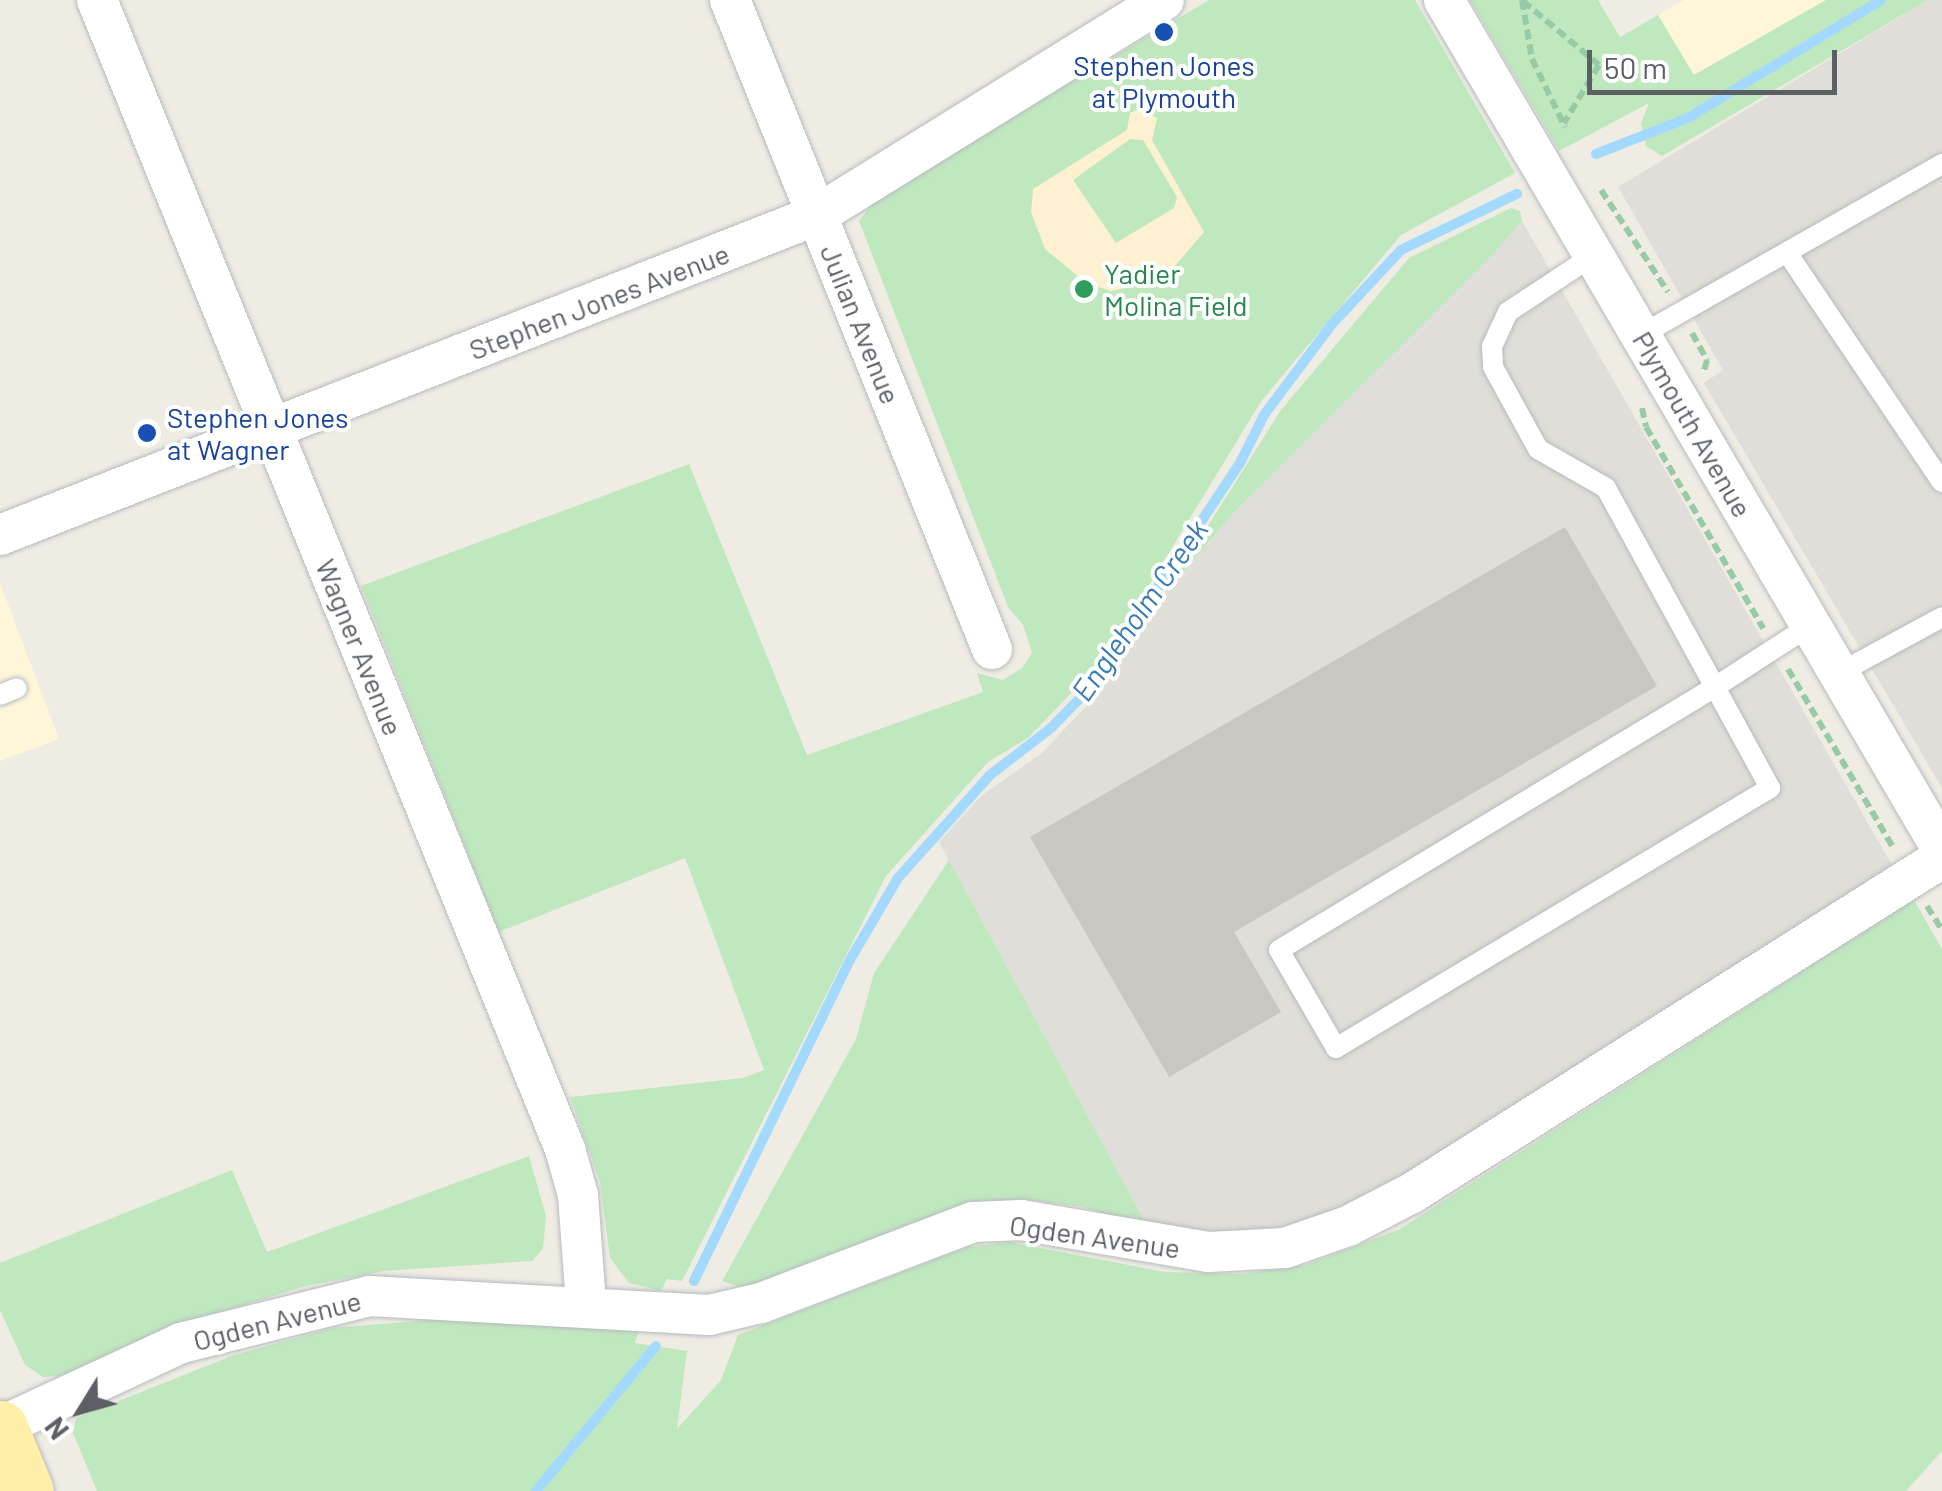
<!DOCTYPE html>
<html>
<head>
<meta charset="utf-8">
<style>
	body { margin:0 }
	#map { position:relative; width:1942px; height:1491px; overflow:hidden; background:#efece4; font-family:Barlow,sans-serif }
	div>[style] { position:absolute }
	.commercial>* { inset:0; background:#fff5d9 }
	.industrial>* { inset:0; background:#e0ded8 }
	.green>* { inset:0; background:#c0e8bf }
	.sand>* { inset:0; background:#fdf1d1 }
	.stream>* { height:10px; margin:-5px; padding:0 5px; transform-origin:5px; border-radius:5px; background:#a4d9ff }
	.building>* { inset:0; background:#cac7c1 }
	.path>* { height:6px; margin-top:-3px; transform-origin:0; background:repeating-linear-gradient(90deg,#97caa5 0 10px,transparent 0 15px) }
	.roads { filter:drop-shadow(0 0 2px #b6babf) drop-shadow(0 0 2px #b6babf) }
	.lane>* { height:20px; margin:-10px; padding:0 10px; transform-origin:10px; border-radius:10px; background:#fff }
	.street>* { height:40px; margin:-20px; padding:0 20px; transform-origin:20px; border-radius:20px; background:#fff }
	.primary>* { height:55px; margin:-27.5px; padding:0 27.5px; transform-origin:27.5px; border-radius:27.5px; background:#ffefa9 }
	.dots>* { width:28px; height:28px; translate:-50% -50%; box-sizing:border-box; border:5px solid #fff; border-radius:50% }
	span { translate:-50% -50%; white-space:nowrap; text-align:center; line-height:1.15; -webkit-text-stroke:8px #fff; paint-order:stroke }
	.transit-label { font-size:28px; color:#164399 }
	.left { translate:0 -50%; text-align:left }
	.leisure-label { font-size:28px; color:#27864d }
	.street-label { font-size:28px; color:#5c6065 }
	.water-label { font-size:30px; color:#3a7ab8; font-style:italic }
	.north { position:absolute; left:30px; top:1361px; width:100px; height:100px; -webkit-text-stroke:8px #fff; paint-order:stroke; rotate:233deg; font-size:28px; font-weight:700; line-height:40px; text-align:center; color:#5c6065 }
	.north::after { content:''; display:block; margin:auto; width:35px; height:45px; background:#5c6065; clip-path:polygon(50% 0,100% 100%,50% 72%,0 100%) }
	.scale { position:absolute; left:1587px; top:50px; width:250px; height:45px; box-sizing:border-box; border:5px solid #5c6065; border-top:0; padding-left:12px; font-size:30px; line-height:35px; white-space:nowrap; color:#5c6065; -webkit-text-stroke:8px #fff; paint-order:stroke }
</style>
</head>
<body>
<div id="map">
	<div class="commercial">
		<i style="clip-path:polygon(1684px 0,1826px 0,1693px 75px,1658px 15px)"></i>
		<i style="clip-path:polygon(0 583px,59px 739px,0 761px)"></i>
	</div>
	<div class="industrial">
		<i style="clip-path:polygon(1928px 0,1942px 0,1942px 788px,1704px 383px,1723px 370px,1618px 187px)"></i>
		<i style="clip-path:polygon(1522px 221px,1892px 865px,1403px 1179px,1340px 1210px,1281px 1227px,1212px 1233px,1149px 1229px,939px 842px,981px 796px,1042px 753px,1100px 692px,1165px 594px,1235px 511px)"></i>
	</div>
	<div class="green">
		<i style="clip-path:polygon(1209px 0,1415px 0,1515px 173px,1401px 235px,1262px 400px,1104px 659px,1028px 738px,988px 762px,886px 876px,682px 1281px,667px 1279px,661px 1291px,629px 1283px,610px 1258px,600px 1182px,570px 1097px,743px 1078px,764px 1070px,685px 858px,499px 932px,361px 586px,689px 464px,807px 755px,983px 692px,977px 673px,1003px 680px,1022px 668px,1032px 653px,1023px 625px,1008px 607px,859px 221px,877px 198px)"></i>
		<i style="clip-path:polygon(1470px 0,1598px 0,1620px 37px,1658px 15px,1694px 75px,1826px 0,1928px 0,1662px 156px,1646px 146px,1641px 123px,1649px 103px,1559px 151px)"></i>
		<i style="clip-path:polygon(1511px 208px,1520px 211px,1522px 221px,1491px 256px,1235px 511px,1165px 594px,1281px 410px,1409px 258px)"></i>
		<i style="clip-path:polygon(949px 860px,1149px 1229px,1084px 1207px,1021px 1199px,960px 1205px,749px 1290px,722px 1281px,856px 1039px,874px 973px)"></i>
		<i style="clip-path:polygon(1914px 900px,1942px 949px,1942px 1451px,1906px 1491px,97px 1491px,73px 1433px,76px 1418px,234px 1355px,332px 1328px,480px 1316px,639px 1330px,635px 1343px,687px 1351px,677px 1429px,721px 1380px,738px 1335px,967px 1247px,1010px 1242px,1165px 1272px,1242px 1274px,1306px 1265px,1400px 1229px)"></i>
		<i style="clip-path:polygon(529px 1156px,546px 1216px,543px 1249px,532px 1261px,384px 1271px,306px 1286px,178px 1325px,60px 1376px,43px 1377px,25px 1365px,0 1310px,0 1263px,232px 1170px,267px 1252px)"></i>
	</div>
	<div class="sand">
		<i style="clip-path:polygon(evenodd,1138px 109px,1157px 118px,1152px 140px,1204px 232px,1163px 280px,1111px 291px,1086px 283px,1045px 249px,1031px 212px,1033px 189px,1127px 130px,1130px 113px,1138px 109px,1130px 139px,1143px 140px,1177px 197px,1174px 208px,1116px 243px,1073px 180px,1130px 139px)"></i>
	</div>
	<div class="stream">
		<i style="left:1596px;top:154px;width:99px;rotate:-21.4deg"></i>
		<i style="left:1688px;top:118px;width:226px;rotate:-31.4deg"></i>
		<i style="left:694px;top:1281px;width:357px;rotate:-64.1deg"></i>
		<i style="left:850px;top:960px;width:95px;rotate:-59.7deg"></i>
		<i style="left:898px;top:878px;width:138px;rotate:-48.2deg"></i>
		<i style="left:990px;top:775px;width:77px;rotate:-37.6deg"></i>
		<i style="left:1051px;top:728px;width:60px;rotate:-45.7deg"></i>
		<i style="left:1093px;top:685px;width:268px;rotate:-56.5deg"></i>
		<i style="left:1241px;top:461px;width:51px;rotate:-63.4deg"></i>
		<i style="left:1264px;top:415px;width:114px;rotate:-53.2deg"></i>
		<i style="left:1332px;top:324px;width:101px;rotate:-47deg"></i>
		<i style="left:1401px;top:250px;width:129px;rotate:-25.8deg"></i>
		<i style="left:536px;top:1491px;width:188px;rotate:-50.4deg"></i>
	</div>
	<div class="building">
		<i style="clip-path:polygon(1565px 527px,1657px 686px,1234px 932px,1281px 1012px,1169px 1077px,1030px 837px)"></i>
	</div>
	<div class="path">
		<i style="left:1522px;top:0;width:60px;rotate:80.4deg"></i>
		<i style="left:1532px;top:59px;width:76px;rotate:64.1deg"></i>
		<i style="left:1523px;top:1px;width:99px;rotate:40.1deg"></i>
		<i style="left:1599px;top:65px;width:68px;rotate:121.1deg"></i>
		<i style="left:1601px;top:190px;width:122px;rotate:56.7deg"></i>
		<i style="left:1692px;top:333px;width:31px;rotate:61deg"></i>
		<i style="left:1707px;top:360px;width:11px;rotate:105deg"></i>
		<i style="left:1642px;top:408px;width:19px;rotate:78deg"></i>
		<i style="left:1646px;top:427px;width:233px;rotate:59.8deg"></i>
		<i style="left:1788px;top:669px;width:207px;rotate:59.5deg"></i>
		<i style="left:1927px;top:906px;width:28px;rotate:58deg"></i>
	</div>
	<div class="roads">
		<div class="lane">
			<i style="left:1788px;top:254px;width:275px;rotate:56deg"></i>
			<i style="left:1594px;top:255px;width:103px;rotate:146.5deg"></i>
			<i style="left:1508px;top:312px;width:38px;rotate:115deg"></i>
			<i style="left:1492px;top:346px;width:21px;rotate:87deg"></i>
			<i style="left:1493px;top:367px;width:94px;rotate:61.2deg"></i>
			<i style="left:1538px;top:449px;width:78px;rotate:29.8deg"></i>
			<i style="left:1606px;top:488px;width:227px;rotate:61.3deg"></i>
			<i style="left:1715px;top:687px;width:115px;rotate:61.4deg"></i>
			<i style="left:1770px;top:788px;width:506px;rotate:149.08deg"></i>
			<i style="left:1336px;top:1048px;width:113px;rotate:-120.2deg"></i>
			<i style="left:1279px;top:950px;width:509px;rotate:-31.1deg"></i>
			<i style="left:1715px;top:687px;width:114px;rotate:-32.9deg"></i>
			<i style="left:1641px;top:335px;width:346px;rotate:-29.6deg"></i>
			<i style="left:1839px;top:673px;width:117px;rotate:-28.5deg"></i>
			<i style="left:0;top:695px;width:18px;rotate:-22deg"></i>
		</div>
		<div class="street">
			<i style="left:97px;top:0;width:1241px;rotate:67.84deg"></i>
			<i style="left:565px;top:1149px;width:48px;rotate:74.2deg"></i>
			<i style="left:578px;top:1195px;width:109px;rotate:85.8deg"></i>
			<i style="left:730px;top:0;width:700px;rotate:68.02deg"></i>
			<i style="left:1444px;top:0;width:984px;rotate:59.61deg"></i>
			<i style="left:0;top:535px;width:877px;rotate:-21.39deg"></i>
			<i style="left:817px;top:215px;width:408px;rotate:-31.8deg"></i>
			<i style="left:0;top:1427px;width:200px;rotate:-24.9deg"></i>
			<i style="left:181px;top:1343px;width:194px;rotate:-14deg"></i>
			<i style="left:369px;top:1296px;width:341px;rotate:3.2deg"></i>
			<i style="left:709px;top:1315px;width:53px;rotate:-13deg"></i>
			<i style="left:761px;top:1303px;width:227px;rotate:-20.9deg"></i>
			<i style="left:973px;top:1222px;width:48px;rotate:-2.4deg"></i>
			<i style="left:1021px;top:1220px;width:190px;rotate:9.7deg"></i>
			<i style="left:1208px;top:1252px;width:77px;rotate:-3deg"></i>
			<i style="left:1285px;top:1248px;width:67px;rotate:-19.2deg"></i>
			<i style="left:1348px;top:1226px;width:72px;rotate:-27.3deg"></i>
			<i style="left:1412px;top:1193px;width:627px;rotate:-32.3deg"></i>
		</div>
		<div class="primary">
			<i style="left:0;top:1428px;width:68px;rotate:67.6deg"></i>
		</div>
	</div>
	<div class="dots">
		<i style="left:1164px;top:32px;background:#1a4fb4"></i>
		<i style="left:1084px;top:289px;background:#2e9e5b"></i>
		<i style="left:147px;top:433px;background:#1a4fb4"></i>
	</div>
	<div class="transit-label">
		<span style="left:1164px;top:81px">Stephen Jones<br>at Plymouth</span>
		<span class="left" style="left:167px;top:433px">Stephen Jones<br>at Wagner</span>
	</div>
	<div class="leisure-label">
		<span class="left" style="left:1104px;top:289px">Yadier<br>Molina Field</span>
	</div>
	<div class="street-label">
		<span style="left:599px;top:301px;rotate:-21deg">Stephen Jones Avenue</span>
		<span style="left:861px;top:324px;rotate:68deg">Julian Avenue</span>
		<span style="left:1693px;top:424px;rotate:60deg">Plymouth Avenue</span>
		<span style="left:360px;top:647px;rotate:68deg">Wagner Avenue</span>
		<span style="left:1095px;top:1236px;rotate:8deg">Ogden Avenue</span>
		<span style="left:277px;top:1320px;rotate:-14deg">Ogden Avenue</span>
	</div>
	<div class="water-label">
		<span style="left:1139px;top:610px;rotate:-55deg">Engleholm Creek</span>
	</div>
	<div class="north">N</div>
	<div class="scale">50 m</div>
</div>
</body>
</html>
